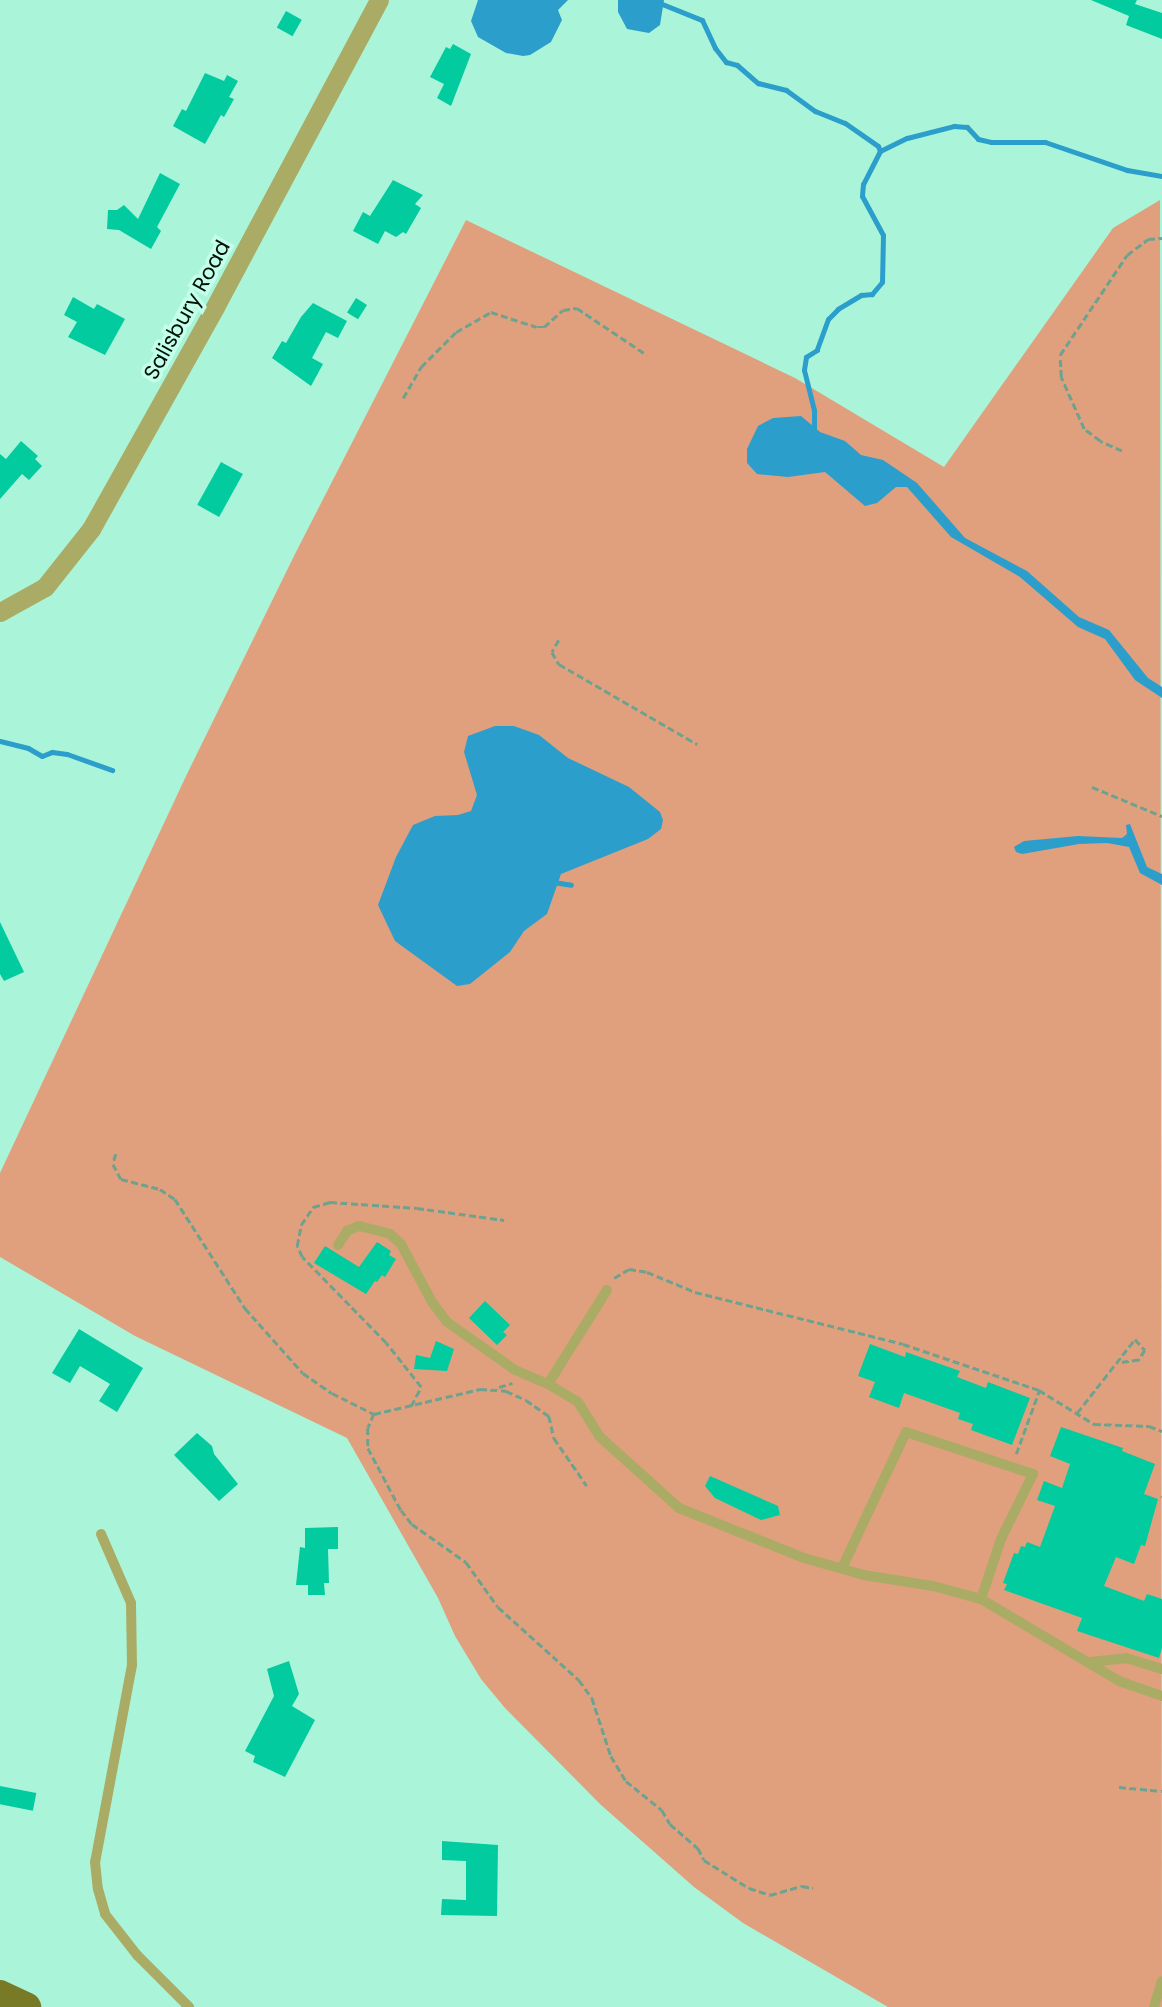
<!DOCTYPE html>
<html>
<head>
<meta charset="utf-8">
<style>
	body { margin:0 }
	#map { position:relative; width:1162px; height:2007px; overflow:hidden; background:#aaf5da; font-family:Poppins,sans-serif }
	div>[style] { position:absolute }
	.green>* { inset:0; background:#e0a07d }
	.water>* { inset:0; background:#2c9ecc }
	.stream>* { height:5px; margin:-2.5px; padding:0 2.5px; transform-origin:2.5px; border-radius:2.5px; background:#2c9ecc }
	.building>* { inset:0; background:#01cb9f; transform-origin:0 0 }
	.path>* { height:2.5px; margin-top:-1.25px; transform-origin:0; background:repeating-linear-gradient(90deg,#6da28f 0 7px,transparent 0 10.5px) }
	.service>* { height:10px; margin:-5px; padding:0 5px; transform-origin:5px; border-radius:5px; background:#aaac65 }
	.minor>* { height:19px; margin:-9.5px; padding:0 9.5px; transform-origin:9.5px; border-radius:9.5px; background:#aaac65 }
	.primary>* { height:30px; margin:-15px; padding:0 15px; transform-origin:15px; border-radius:15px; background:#797a25 }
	span { translate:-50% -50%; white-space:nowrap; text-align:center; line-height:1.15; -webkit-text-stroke:7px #c4ffe9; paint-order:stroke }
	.street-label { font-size:21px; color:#00100a }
</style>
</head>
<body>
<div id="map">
	<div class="green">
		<i style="clip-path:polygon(1160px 200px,1162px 2007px,888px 2007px,743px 1923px,694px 1887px,601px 1805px,505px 1708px,481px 1679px,455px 1636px,438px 1598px,347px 1438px,135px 1336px,0 1257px,0 1173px,187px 774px,295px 554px,466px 220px,795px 378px,944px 467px,1113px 228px)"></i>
	</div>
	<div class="water">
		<i style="clip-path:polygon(478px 0,568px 0,558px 10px,562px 20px,551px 42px,530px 55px,523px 56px,506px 53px,478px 37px,471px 21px)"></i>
		<i style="clip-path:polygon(618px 0,664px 0,660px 25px,649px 33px,627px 29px,618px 12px)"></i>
		<i style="clip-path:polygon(801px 416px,820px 432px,845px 441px,861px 455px,883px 460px,917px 483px,965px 538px,1027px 571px,1079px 617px,1109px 630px,1148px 678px,1162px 687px,1162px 698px,1135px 680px,1105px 639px,1078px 627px,1020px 577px,951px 537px,907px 487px,896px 487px,877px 503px,865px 506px,825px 472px,788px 477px,757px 474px,747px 463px,747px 449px,758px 426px,773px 418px)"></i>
		<i style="clip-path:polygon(495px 726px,514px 726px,539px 735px,568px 758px,629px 787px,660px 812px,663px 820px,661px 829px,648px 839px,561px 874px,547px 914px,524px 931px,510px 952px,470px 984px,457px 986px,395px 941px,378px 905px,396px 857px,413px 825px,435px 816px,458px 815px,471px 811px,477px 795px,464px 752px,468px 736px)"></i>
		<i style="clip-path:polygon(1130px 824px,1147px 867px,1162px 874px,1162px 885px,1140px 873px,1129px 847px,1107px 843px,1079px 844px,1022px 854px,1016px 852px,1014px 847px,1024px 841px,1078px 836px,1122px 838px,1127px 834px,1126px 825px)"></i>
	</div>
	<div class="stream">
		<i style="left:652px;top:0;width:54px;rotate:21.8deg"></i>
		<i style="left:702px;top:20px;width:31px;rotate:65deg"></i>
		<i style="left:715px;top:48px;width:18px;rotate:52deg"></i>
		<i style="left:726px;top:62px;width:11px;rotate:15deg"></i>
		<i style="left:737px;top:65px;width:28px;rotate:41deg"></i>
		<i style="left:758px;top:83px;width:29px;rotate:14deg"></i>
		<i style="left:786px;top:90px;width:36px;rotate:36deg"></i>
		<i style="left:815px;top:111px;width:32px;rotate:22deg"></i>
		<i style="left:845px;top:123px;width:40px;rotate:34.9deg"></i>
		<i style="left:878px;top:146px;width:5px;rotate:68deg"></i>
		<i style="left:880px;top:151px;width:37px;rotate:117deg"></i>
		<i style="left:863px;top:184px;width:12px;rotate:95deg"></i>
		<i style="left:862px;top:196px;width:44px;rotate:61.7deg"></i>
		<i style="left:883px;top:235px;width:47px;rotate:91.2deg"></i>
		<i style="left:882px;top:282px;width:16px;rotate:130deg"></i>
		<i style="left:872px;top:294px;width:11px;rotate:175deg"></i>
		<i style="left:861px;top:295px;width:27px;rotate:149deg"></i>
		<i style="left:838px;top:309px;width:14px;rotate:135deg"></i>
		<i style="left:828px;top:319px;width:33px;rotate:110deg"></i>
		<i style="left:817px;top:350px;width:13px;rotate:148deg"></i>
		<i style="left:806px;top:357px;width:13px;rotate:99deg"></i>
		<i style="left:804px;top:370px;width:41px;rotate:76deg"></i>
		<i style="left:814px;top:410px;width:23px;rotate:90deg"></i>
		<i style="left:880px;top:151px;width:30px;rotate:-26deg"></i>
		<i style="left:907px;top:138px;width:49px;rotate:-14.3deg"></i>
		<i style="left:954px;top:126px;width:13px;rotate:4deg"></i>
		<i style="left:967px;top:127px;width:16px;rotate:47deg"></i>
		<i style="left:978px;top:139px;width:13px;rotate:13deg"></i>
		<i style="left:991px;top:142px;width:54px"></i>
		<i style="left:1045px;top:142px;width:87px;rotate:18.9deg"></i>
		<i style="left:1127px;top:170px;width:36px;rotate:10deg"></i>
		<i style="left:0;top:741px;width:29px;rotate:14deg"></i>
		<i style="left:28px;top:748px;width:16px;rotate:30deg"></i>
		<i style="left:42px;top:756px;width:11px;rotate:-22deg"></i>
		<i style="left:52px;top:752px;width:15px;rotate:8deg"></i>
		<i style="left:67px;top:754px;width:48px;rotate:19.6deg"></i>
		<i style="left:553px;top:882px;width:18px;rotate:9deg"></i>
	</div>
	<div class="building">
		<i style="clip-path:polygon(1091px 0,1137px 0,1135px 4px,1162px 13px,1162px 39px,1126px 25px,1129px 16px)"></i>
		<i style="left:286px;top:11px;width:18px;height:19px;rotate:29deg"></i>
		<i style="clip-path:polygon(453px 44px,471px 54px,451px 106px,437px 98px,444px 84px,430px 77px,446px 47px,450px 49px)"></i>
		<i style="clip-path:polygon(205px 73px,224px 81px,227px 75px,238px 81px,229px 97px,234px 99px,224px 117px,221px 115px,205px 144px,173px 126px,182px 109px,186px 111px)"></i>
		<i style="clip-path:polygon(160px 173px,180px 184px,157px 227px,161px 231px,151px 249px,119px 230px,107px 229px,108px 210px,117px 210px,124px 205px,138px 219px)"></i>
		<i style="clip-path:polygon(393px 180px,423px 195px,415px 204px,421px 208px,406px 234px,403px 232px,396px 237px,385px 231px,378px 244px,353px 231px,363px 212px,370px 216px)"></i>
		<i style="clip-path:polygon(73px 297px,94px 309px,97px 304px,125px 319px,105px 355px,68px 337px,77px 322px,64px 315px)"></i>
		<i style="left:356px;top:298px;width:13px;height:17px;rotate:32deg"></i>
		<i style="clip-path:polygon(313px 303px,347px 321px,338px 338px,326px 332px,312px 358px,323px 364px,311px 386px,272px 358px,282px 341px,286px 343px,301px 317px)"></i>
		<i style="clip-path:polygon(21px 441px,38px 456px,35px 459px,42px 466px,29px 480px,22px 474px,0 499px,0 454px,6px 459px)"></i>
		<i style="left:221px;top:462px;width:25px;height:49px;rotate:29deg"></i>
		<i style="clip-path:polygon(0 922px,24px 972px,4px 981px,0 974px)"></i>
		<i style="clip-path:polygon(377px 1242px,391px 1251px,389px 1255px,396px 1259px,385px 1277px,382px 1275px,377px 1282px,375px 1281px,366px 1294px,314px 1263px,325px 1246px,359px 1267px)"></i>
		<i style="clip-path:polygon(485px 1301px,510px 1325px,503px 1332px,507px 1335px,497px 1345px,469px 1318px)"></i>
		<i style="clip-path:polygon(79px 1329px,143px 1368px,117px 1412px,99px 1401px,110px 1384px,80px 1366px,70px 1383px,52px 1373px)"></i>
		<i style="clip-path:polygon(436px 1341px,454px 1349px,447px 1371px,414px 1369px,416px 1355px,430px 1358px)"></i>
		<i style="clip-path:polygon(870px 1344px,905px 1357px,906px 1352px,960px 1371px,957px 1377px,986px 1388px,988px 1382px,1030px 1398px,1012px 1445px,971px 1430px,973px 1424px,958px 1419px,960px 1413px,904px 1393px,899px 1408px,869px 1397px,875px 1382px,858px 1376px)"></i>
		<i style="clip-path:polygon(1061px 1427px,1123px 1448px,1122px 1451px,1155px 1464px,1144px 1494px,1158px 1499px,1145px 1546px,1141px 1545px,1134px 1564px,1116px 1557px,1104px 1586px,1144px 1601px,1147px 1594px,1162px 1599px,1162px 1648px,1159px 1658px,1077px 1631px,1082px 1618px,1004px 1590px,1007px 1584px,1003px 1583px,1014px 1553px,1018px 1554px,1021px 1546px,1025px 1547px,1027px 1542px,1040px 1547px,1055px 1506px,1037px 1500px,1044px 1481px,1062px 1488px,1070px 1464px,1050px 1456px)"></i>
		<i style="clip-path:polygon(197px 1433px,212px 1446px,214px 1454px,238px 1484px,219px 1501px,174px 1455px)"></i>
		<i style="clip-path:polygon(710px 1476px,778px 1506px,780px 1515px,761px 1520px,715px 1498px,705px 1486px)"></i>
		<i style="clip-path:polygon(338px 1527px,338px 1549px,328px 1549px,329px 1583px,324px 1583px,325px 1595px,308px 1595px,308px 1585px,296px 1585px,300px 1547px,305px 1548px,305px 1528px)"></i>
		<i style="clip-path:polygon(289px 1661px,299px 1694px,292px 1706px,315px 1720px,285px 1777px,253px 1762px,255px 1756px,245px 1751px,274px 1696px,267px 1669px)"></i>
		<i style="left:0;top:1786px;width:37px;height:18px;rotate:11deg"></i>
		<i style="clip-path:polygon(442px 1841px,498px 1845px,497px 1916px,441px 1915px,442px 1899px,466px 1900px,466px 1861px,442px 1860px)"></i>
	</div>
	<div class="path">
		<i style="left:403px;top:398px;width:36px;rotate:-60deg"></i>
		<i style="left:421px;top:367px;width:49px;rotate:-45deg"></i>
		<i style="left:456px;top:332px;width:40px;rotate:-29.7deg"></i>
		<i style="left:491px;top:312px;width:48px;rotate:18.1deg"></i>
		<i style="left:537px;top:327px;width:7px"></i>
		<i style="left:544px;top:327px;width:25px;rotate:-42deg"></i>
		<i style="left:563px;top:310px;width:14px;rotate:-8deg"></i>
		<i style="left:577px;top:308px;width:84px;rotate:33.9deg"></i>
		<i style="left:1122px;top:451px;width:24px;rotate:-156deg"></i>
		<i style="left:1100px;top:441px;width:20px;rotate:-143deg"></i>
		<i style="left:1084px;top:429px;width:57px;rotate:-113.9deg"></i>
		<i style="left:1061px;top:377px;width:22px;rotate:-93deg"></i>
		<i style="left:1060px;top:355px;width:120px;rotate:-56.2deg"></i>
		<i style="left:1127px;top:255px;width:26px;rotate:-37deg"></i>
		<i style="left:1148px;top:239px;width:14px;rotate:-4deg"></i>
		<i style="left:559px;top:640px;width:14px;rotate:120deg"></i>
		<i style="left:552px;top:652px;width:14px;rotate:60deg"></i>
		<i style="left:559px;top:664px;width:160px;rotate:30.1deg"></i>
		<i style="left:1092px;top:787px;width:76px;rotate:22.5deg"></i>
		<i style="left:116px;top:1154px;width:10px;rotate:107deg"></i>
		<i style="left:113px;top:1164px;width:17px;rotate:62deg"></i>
		<i style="left:121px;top:1179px;width:40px;rotate:14.4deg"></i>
		<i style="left:160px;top:1189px;width:18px;rotate:34deg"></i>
		<i style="left:175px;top:1199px;width:130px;rotate:57.3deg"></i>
		<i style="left:245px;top:1308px;width:87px;rotate:48.3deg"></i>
		<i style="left:303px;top:1373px;width:35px;rotate:35deg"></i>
		<i style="left:332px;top:1393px;width:47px;rotate:26.6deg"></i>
		<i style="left:374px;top:1414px;width:109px;rotate:-13.3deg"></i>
		<i style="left:480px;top:1389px;width:26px;rotate:4deg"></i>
		<i style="left:506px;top:1391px;width:22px;rotate:24deg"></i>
		<i style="left:526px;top:1400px;width:28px;rotate:35deg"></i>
		<i style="left:549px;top:1416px;width:23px;rotate:77deg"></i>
		<i style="left:554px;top:1438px;width:58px;rotate:55.5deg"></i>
		<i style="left:614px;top:1278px;width:17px;rotate:-31deg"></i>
		<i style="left:629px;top:1269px;width:18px;rotate:9deg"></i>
		<i style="left:647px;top:1272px;width:52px;rotate:22.6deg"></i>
		<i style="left:695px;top:1292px;width:214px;rotate:14deg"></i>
		<i style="left:903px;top:1344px;width:144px;rotate:18.7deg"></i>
		<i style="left:1039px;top:1390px;width:65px;rotate:31.7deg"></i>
		<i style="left:1094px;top:1424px;width:55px;rotate:2.1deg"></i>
		<i style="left:1149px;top:1426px;width:14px;rotate:21deg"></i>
		<i style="left:499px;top:1387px;width:14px;rotate:-17deg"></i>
		<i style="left:411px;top:1406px;width:21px;rotate:-62deg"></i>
		<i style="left:421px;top:1387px;width:56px;rotate:-128.5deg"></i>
		<i style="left:386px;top:1343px;width:120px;rotate:-134.3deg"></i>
		<i style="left:302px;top:1257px;width:12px;rotate:-114deg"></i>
		<i style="left:297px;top:1246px;width:21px;rotate:-79deg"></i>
		<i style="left:301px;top:1225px;width:22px;rotate:-56deg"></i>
		<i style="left:313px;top:1207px;width:18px;rotate:-16deg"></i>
		<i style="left:330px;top:1202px;width:87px;rotate:3.9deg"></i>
		<i style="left:417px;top:1208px;width:88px;rotate:7.9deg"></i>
		<i style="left:1077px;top:1413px;width:94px;rotate:-51.9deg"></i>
		<i style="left:1135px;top:1339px;width:15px;rotate:48deg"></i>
		<i style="left:1145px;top:1350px;width:12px;rotate:121deg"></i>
		<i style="left:1139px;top:1360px;width:22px;rotate:172deg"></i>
		<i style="left:374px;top:1414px;width:15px;rotate:113deg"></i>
		<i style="left:368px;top:1428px;width:20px;rotate:90deg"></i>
		<i style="left:368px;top:1448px;width:70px;rotate:62deg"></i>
		<i style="left:401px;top:1510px;width:18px;rotate:52deg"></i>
		<i style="left:412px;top:1524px;width:66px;rotate:35.1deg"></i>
		<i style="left:466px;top:1562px;width:55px;rotate:54.6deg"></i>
		<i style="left:498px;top:1607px;width:109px;rotate:42deg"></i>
		<i style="left:579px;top:1680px;width:22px;rotate:54deg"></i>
		<i style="left:592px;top:1698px;width:61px;rotate:71.9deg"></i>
		<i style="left:611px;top:1756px;width:29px;rotate:59deg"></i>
		<i style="left:626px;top:1781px;width:46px;rotate:38.9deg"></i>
		<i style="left:662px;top:1810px;width:16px;rotate:60deg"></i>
		<i style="left:670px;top:1824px;width:37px;rotate:41deg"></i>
		<i style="left:698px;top:1848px;width:13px;rotate:63deg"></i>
		<i style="left:704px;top:1860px;width:53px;rotate:31.9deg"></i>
		<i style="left:749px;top:1888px;width:22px;rotate:18deg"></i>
		<i style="left:770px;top:1895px;width:33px;rotate:-16deg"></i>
		<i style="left:802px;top:1886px;width:11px;rotate:10deg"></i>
		<i style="left:1016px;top:1454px;width:67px;rotate:-69.9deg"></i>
		<i style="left:1161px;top:1496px;width:1px;rotate:45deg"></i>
		<i style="left:1119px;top:1787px;width:43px;rotate:5.3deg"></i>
	</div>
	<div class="service">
		<i style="left:338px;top:1245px;width:17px;rotate:-57deg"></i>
		<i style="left:347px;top:1231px;width:13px;rotate:-23deg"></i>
		<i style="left:359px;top:1226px;width:32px;rotate:14deg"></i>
		<i style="left:390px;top:1234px;width:15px;rotate:42deg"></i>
		<i style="left:401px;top:1244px;width:66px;rotate:61.9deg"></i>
		<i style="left:432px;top:1302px;width:25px;rotate:53deg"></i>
		<i style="left:447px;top:1322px;width:83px;rotate:35.2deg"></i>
		<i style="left:515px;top:1370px;width:36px;rotate:23deg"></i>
		<i style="left:548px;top:1384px;width:35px;rotate:31deg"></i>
		<i style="left:578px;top:1402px;width:40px;rotate:58deg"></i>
		<i style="left:599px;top:1436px;width:108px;rotate:42deg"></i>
		<i style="left:679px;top:1508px;width:135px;rotate:21.8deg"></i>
		<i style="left:804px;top:1558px;width:62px;rotate:15.8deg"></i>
		<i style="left:864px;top:1575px;width:70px;rotate:9.1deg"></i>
		<i style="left:933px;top:1586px;width:50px;rotate:15.2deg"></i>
		<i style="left:981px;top:1599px;width:161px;rotate:30.7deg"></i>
		<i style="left:1119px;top:1681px;width:46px;rotate:19.2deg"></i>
		<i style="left:548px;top:1384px;width:111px;rotate:-57.9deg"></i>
		<i style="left:101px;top:1534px;width:75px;rotate:66.5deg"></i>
		<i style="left:131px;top:1603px;width:62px;rotate:89.1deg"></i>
		<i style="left:132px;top:1665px;width:200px;rotate:100.6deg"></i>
		<i style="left:95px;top:1862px;width:27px;rotate:84deg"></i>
		<i style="left:98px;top:1889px;width:26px;rotate:74deg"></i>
		<i style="left:105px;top:1914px;width:52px;rotate:52deg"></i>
		<i style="left:137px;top:1955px;width:74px;rotate:45deg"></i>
		<i style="left:842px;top:1568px;width:150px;rotate:-64.8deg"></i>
		<i style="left:906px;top:1432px;width:134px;rotate:18.3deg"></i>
		<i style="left:1033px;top:1474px;width:72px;rotate:116.2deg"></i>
		<i style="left:1001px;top:1539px;width:63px;rotate:108.4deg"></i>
		<i style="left:1090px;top:1662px;width:36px;rotate:-6deg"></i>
		<i style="left:1126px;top:1658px;width:38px;rotate:17deg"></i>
		<i style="left:1154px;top:2007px;width:27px;rotate:-73deg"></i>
	</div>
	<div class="minor">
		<i style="left:0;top:612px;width:51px;rotate:-29.1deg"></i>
		<i style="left:45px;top:587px;width:74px;rotate:-51.6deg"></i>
		<i style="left:91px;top:529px;width:254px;rotate:-60.8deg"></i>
		<i style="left:215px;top:307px;width:348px;rotate:-61.9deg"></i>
	</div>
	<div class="primary">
		<i style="left:0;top:1995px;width:29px;rotate:25deg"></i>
	</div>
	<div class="street-label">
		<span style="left:187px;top:310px;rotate:-61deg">Salisbury Road</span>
	</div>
</div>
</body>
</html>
